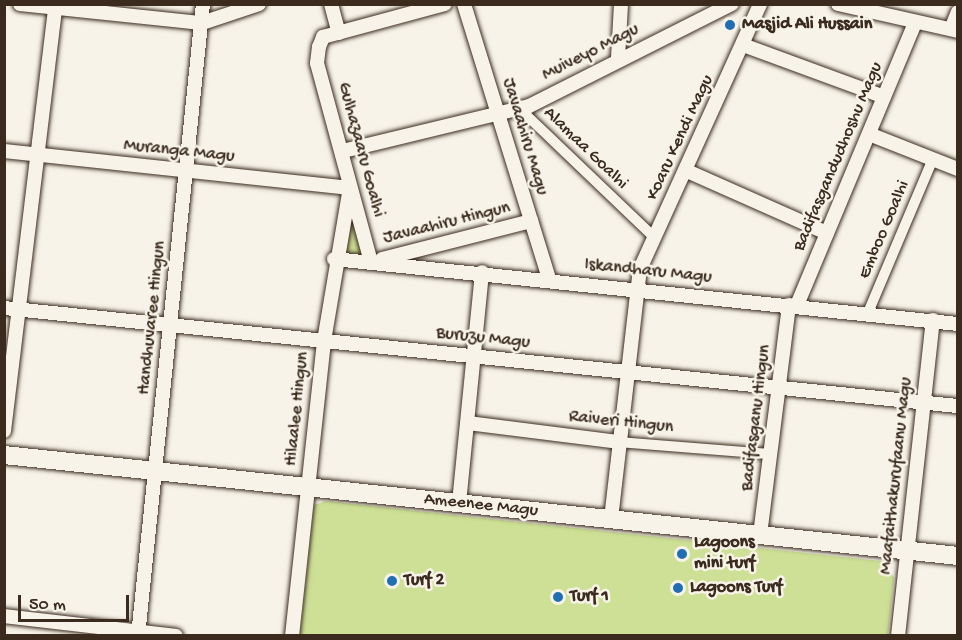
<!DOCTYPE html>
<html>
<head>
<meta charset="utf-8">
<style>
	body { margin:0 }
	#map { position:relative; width:962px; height:640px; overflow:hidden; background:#f7f3e8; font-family:"Gochi Hand",sans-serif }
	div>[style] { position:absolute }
	.green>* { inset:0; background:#cde095 }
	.roads { filter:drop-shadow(0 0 2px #3b2a1e) drop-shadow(0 0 2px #3b2a1e) }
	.pedestrian>* { height:10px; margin:-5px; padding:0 5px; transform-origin:5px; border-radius:5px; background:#f7f3e8 }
	.minor>* { height:14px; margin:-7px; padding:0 7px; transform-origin:7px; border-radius:7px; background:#f7f3e8 }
	.tertiary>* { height:18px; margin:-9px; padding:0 9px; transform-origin:9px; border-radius:9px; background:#f7f3e8 }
	.dots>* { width:16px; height:16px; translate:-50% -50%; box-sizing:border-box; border:3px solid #f7f3e8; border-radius:50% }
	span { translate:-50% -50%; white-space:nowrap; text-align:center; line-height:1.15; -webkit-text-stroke:5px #f7f3e8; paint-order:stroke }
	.poi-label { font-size:18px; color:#3b2a1e; font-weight:700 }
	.left { translate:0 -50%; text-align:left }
	.street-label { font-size:18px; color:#3b2a1e }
	.frame { position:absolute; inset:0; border:6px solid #3b2a1e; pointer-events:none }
	.scale { position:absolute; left:18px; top:595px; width:111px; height:27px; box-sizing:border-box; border:3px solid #3b2a1e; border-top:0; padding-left:8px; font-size:18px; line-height:21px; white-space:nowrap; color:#3b2a1e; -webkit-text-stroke:4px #f7f3e8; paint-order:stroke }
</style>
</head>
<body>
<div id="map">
	<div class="green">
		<i style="clip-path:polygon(350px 188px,371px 262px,334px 259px)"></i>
		<i style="clip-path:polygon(326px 501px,881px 561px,894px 577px,888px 635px,300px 635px,314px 505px)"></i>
	</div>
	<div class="roads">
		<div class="pedestrian">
			<i style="left:520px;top:109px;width:185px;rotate:43.7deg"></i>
			<i style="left:867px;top:315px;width:169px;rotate:-67.1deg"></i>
			<i style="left:618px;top:442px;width:152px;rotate:4.5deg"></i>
		</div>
		<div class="minor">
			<i style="left:20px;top:4px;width:183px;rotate:6deg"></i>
			<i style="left:202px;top:23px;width:60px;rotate:-18.4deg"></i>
			<i style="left:331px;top:4px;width:30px;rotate:75deg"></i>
			<i style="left:464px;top:4px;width:290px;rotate:72.8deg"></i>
			<i style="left:838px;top:4px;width:123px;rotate:12.7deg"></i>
			<i style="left:951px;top:29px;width:18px;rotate:-68deg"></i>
			<i style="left:743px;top:45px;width:150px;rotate:20.2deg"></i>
			<i style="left:618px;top:58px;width:54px;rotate:-86.8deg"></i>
			<i style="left:869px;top:134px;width:96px;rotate:21.5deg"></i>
			<i style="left:4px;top:151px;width:348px;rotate:6.1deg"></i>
			<i style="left:343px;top:151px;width:191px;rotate:-13.6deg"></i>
			<i style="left:529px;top:106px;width:227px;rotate:-26.7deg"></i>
			<i style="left:687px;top:171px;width:153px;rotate:23.9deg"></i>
			<i style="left:334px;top:259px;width:627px;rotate:5.95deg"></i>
			<i style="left:382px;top:259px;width:154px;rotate:-14.3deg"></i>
			<i style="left:371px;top:262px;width:206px;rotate:-105.2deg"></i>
			<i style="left:317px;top:63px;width:16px;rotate:-83deg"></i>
			<i style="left:319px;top:47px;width:11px;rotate:-68deg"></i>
			<i style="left:323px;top:37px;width:126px;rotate:-15.1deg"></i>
			<i style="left:797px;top:305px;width:306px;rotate:-67.3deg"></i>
			<i style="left:4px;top:308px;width:959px;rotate:5.87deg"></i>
			<i style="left:468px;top:423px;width:151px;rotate:7.2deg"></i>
			<i style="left:4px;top:431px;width:430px;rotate:-83.1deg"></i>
			<i style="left:459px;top:503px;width:232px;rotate:-84.3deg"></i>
			<i style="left:611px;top:519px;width:252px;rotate:-83.4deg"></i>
			<i style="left:640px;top:269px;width:291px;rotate:-65.6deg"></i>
			<i style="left:760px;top:535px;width:232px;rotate:-82.8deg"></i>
			<i style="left:4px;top:616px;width:173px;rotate:6.6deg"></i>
			<i style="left:138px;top:636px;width:635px;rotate:-84.13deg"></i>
			<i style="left:292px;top:636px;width:297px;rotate:-83.8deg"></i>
			<i style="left:324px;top:341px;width:155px;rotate:-80.4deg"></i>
			<i style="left:898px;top:636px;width:318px;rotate:-83.7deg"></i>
		</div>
		<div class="tertiary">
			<i style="left:4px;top:455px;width:959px;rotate:6.04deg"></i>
		</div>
	</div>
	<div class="dots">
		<i style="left:730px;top:25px;background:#1f6fb2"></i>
		<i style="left:682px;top:554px;background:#1f6fb2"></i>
		<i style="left:392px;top:581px;background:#1f6fb2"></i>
		<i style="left:678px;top:588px;background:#1f6fb2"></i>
		<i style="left:558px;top:597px;background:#1f6fb2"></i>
	</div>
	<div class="poi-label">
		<span class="left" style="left:742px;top:25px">Masjid Ali Hussain</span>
		<span class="left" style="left:694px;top:554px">Lagoons<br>mini turf</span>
		<span class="left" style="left:404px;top:581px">Turf 2</span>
		<span class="left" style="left:690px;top:588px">Lagoons Turf</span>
		<span class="left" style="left:570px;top:597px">Turf 1</span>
	</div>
	<div class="street-label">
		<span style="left:591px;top:53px;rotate:-27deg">Muiveyo Magu</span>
		<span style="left:524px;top:137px;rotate:73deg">Javaahiru Magu</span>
		<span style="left:681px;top:138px;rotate:-65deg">Koaru Kendi Magu</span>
		<span style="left:585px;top:149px;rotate:44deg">Alamaa Goalhi</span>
		<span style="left:360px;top:150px;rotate:75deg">Gulhazaaru Goalhi</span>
		<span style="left:179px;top:152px;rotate:6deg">Muranga Magu</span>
		<span style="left:839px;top:157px;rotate:-67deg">Badifasgandudhoshu Magu</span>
		<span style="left:447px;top:224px;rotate:-14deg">Javaahiru Hingun</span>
		<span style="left:885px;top:230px;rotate:-67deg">Emboo Goalhi</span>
		<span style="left:648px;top:272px;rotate:6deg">Iskandharu Magu</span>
		<span style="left:153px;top:318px;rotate:-84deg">Handhuvaree Hingun</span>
		<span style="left:483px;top:339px;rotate:6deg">Buruzu Magu</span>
		<span style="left:298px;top:409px;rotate:-84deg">Hilaalee Hingun</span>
		<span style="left:757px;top:418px;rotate:-83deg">Badifasganu Hingun</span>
		<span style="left:621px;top:423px;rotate:6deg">Raiveri Hingun</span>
		<span style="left:897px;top:476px;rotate:-84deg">Maafaithakurufaanu Magu</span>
		<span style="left:481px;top:506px;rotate:6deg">Ameenee Magu</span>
	</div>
	<div class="frame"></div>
	<div class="scale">50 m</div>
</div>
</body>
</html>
